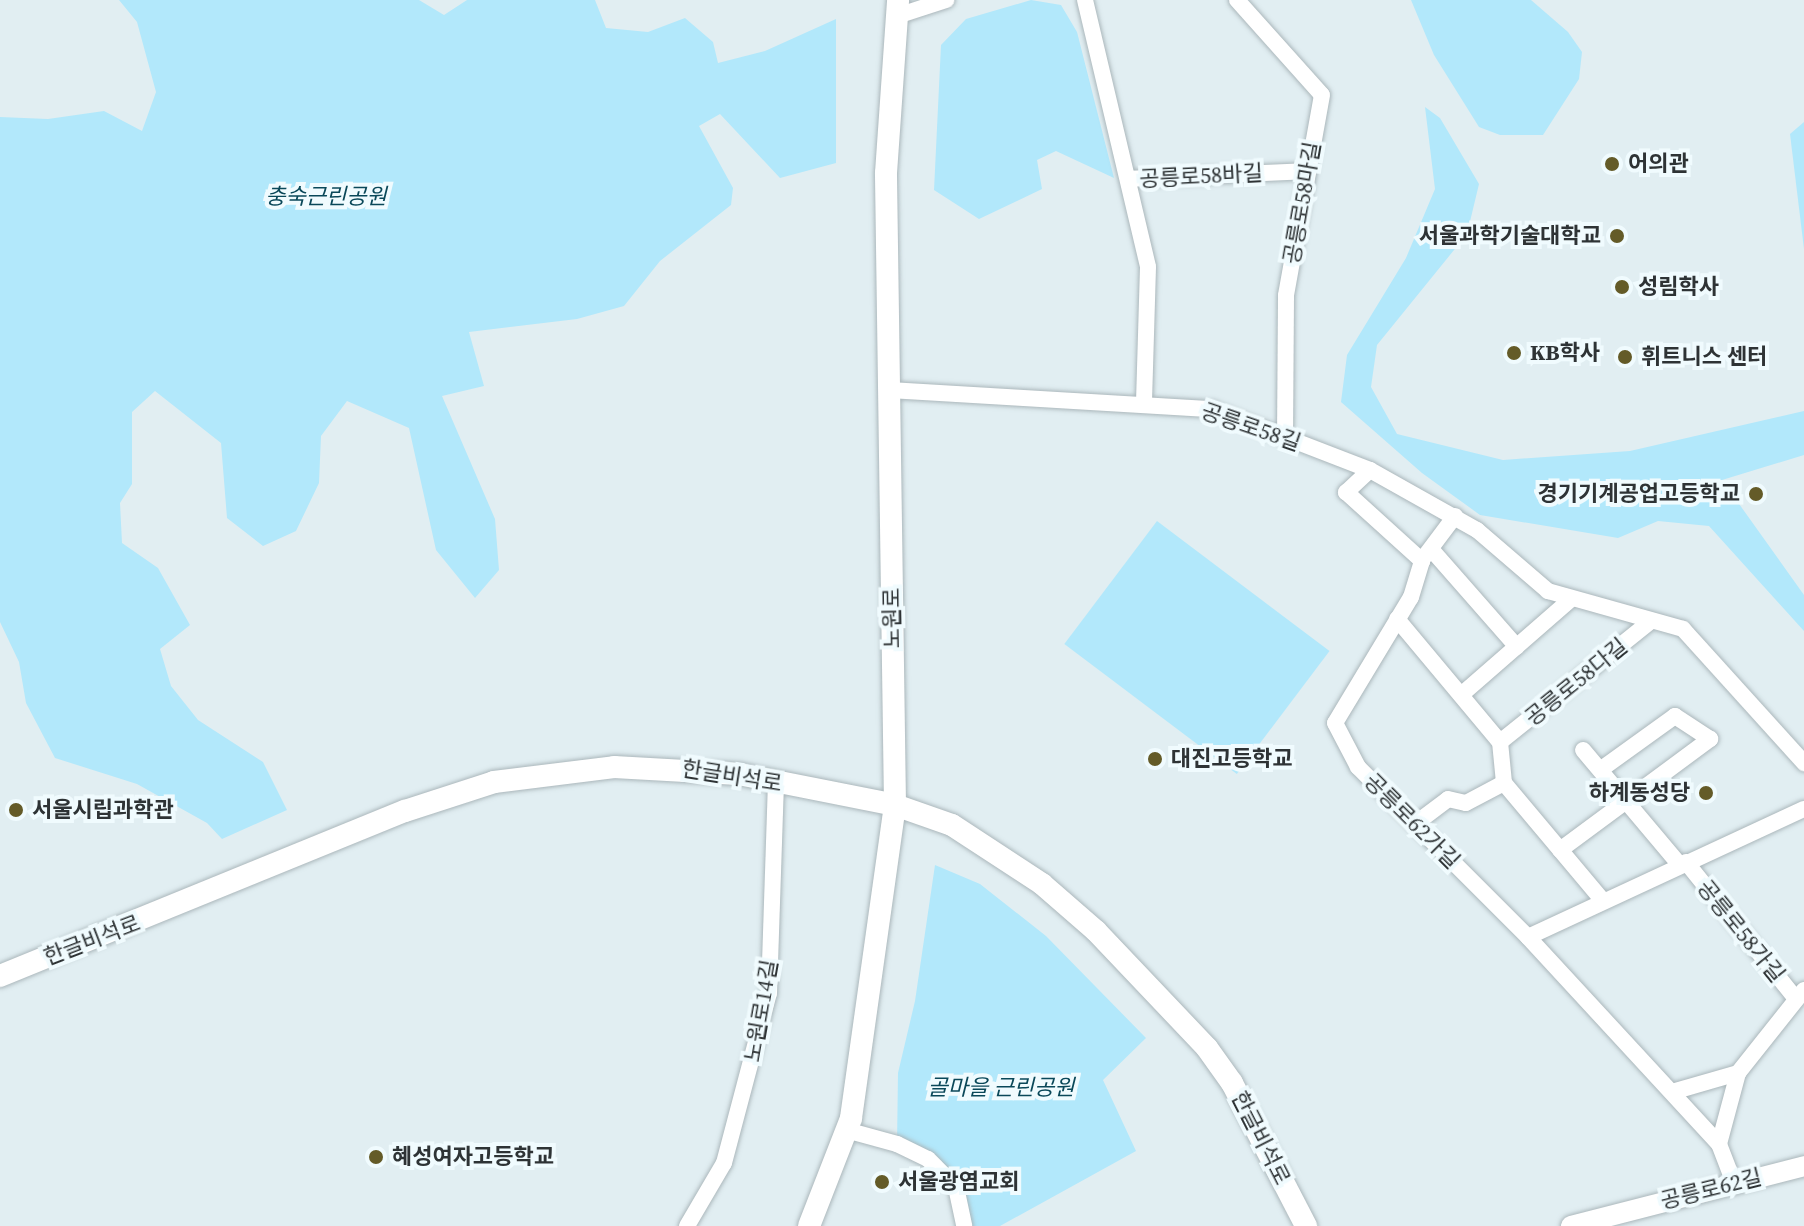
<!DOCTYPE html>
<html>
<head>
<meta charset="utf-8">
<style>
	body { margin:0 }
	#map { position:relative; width:1804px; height:1226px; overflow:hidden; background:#e1eef2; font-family:"Source Serif 4","Noto Sans KR",serif }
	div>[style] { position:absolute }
	.green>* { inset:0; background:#b2e8fb; transform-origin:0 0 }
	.roads { filter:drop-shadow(0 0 2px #abb7bb) drop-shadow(0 0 2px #abb7bb) }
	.minor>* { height:16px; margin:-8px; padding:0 8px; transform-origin:8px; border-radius:8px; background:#fff }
	.tertiary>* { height:20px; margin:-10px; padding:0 10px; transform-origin:10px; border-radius:10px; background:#fff }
	.secondary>* { height:22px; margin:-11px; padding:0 11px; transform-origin:11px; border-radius:11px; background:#fff }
	.dots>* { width:22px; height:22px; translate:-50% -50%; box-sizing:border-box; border:4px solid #f0fbfe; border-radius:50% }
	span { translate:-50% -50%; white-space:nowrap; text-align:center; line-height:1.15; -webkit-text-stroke:8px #f0fbfe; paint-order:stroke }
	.poi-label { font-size:22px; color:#2e3335; font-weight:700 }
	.left { translate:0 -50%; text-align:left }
	.right { translate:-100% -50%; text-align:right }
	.street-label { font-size:22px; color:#2e3335 }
	.park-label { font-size:22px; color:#0a4859; font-style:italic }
</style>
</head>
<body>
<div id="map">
	<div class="green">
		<i style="clip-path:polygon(119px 0,419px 0,444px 15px,467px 0,595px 0,606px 28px,648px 32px,685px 18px,713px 42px,718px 63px,765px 51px,836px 19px,836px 163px,780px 178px,720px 114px,699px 126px,733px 188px,731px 205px,660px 261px,624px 306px,577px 319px,469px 332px,484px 386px,442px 396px,495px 519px,499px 570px,475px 598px,436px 550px,409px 428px,347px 401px,321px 436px,319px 483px,296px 531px,263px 546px,227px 518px,221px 443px,155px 391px,132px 412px,132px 484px,120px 503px,122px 543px,158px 568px,190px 625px,160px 649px,171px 686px,198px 720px,263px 762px,287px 810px,222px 839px,207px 823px,137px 784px,55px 758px,26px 703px,19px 662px,0 622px,0 117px,48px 119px,104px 111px,142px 131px,156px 92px,137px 22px)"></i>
		<i style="clip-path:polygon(1031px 0,1061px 5px,1077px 32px,1114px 178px,1056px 151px,1037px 160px,1042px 189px,979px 219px,934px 190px,941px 45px,966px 19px)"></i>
		<i style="clip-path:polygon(1411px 0,1531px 0,1568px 32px,1582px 52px,1579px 79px,1543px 135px,1500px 135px,1479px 127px,1434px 55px)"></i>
		<i style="clip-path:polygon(1425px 107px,1440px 118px,1479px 184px,1467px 234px,1377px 345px,1371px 387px,1397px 434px,1503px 460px,1630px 451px,1804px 411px,1804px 455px,1722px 480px,1804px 595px,1804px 631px,1709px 526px,1658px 521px,1618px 538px,1480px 515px,1422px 473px,1341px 402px,1347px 355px,1406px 258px,1435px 189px)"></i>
		<i style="clip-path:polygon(1804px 122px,1804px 249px,1790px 134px)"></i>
		<i style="left:1157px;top:521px;width:216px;height:154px;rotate:37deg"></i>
		<i style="clip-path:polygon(935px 865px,980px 884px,1046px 936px,1146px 1038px,1103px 1080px,1136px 1151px,1000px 1226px,962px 1226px,956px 1187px,897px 1144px,898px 1073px,915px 1001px)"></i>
	</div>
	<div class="roads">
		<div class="minor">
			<i style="left:1085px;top:0;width:274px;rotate:76.7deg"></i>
			<i style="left:1148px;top:267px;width:136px;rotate:91.7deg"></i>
			<i style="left:1237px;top:0;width:127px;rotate:48.2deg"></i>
			<i style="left:1322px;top:95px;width:204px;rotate:100.2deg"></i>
			<i style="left:1286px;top:296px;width:142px;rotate:90.4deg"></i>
			<i style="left:897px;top:16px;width:52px;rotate:-18.1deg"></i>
			<i style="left:1128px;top:179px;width:180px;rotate:-2.5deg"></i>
			<i style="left:889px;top:390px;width:324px;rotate:3.4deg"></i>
			<i style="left:1212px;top:409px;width:169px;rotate:21.1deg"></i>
			<i style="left:1370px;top:470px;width:123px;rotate:29.3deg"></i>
			<i style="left:1477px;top:530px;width:94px;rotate:40.7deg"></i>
			<i style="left:1548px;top:591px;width:140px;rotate:15.7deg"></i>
			<i style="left:1683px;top:629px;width:181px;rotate:47.9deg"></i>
			<i style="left:1370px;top:470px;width:33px;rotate:137deg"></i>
			<i style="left:1346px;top:492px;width:103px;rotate:42.2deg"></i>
			<i style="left:1422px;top:561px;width:38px;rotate:107deg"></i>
			<i style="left:1411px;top:597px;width:147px;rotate:121.1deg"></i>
			<i style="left:1335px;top:723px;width:50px;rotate:62.4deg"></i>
			<i style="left:1358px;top:767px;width:240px;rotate:45deg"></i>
			<i style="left:1528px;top:937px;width:282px;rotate:47.3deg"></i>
			<i style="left:1719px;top:1144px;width:42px;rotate:69deg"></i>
			<i style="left:1431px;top:549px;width:130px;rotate:48.7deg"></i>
			<i style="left:1425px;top:556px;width:50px;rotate:-53.1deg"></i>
			<i style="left:1397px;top:619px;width:160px;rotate:50.1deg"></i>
			<i style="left:1500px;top:742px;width:41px;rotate:84.4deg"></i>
			<i style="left:1461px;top:695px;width:145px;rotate:-41.1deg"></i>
			<i style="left:1500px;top:742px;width:193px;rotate:-38.7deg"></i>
			<i style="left:1583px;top:750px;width:150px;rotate:49.9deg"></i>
			<i style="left:1504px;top:783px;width:154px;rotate:50deg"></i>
			<i style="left:1415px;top:824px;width:41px;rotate:-37.1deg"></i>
			<i style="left:1448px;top:799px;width:18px;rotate:13deg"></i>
			<i style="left:1466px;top:803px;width:43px;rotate:-27.8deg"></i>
			<i style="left:1560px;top:850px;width:187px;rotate:-36.5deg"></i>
			<i style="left:1710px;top:739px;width:42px;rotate:-146.7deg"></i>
			<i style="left:1675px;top:716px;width:92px;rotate:144.2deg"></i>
			<i style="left:1686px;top:862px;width:176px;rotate:51.2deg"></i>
			<i style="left:1528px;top:937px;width:304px;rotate:-24.9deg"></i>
			<i style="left:1672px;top:1092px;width:69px;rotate:-16.1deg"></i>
			<i style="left:1738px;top:1073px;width:106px;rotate:-51.5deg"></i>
			<i style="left:846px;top:1130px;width:53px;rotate:15.4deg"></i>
			<i style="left:897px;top:1144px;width:34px;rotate:26deg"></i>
			<i style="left:928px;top:1159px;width:40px;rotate:45deg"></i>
			<i style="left:956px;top:1187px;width:40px;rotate:78deg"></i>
			<i style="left:1719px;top:1144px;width:73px;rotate:-75deg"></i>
			<i style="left:687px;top:1226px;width:73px;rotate:-59.6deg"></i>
			<i style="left:724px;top:1163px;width:176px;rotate:-75.2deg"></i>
			<i style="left:769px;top:993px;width:211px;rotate:-88.1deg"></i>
		</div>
		<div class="tertiary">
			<i style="left:1571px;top:1226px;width:241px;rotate:-14.4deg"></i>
		</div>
		<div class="secondary">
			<i style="left:0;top:976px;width:437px;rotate:-22.2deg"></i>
			<i style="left:405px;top:811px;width:94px;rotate:-18deg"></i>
			<i style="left:494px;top:782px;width:121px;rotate:-7.1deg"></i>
			<i style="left:614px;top:767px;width:125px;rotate:3.2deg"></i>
			<i style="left:739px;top:774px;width:159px;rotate:11.2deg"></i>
			<i style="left:895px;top:805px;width:60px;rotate:19.3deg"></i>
			<i style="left:952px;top:825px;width:108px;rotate:33.2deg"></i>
			<i style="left:1042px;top:884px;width:72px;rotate:41deg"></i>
			<i style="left:1096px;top:931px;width:161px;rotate:46.5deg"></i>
			<i style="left:1207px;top:1048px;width:43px;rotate:54.5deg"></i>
			<i style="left:1232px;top:1083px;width:161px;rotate:62.6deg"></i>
			<i style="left:809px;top:1226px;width:116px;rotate:-68.7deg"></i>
			<i style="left:851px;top:1118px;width:316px;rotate:-82deg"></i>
			<i style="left:895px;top:805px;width:632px;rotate:-90.82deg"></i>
			<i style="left:886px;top:173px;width:173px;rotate:-86deg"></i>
		</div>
	</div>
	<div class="dots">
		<i style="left:1612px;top:164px;background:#645b28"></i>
		<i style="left:1617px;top:236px;background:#645b28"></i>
		<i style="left:1622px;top:287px;background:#645b28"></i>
		<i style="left:1514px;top:353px;background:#645b28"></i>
		<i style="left:1625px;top:357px;background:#645b28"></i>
		<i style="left:1756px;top:494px;background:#645b28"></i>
		<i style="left:1155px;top:759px;background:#645b28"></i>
		<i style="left:1706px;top:793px;background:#645b28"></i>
		<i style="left:16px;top:810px;background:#645b28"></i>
		<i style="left:376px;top:1157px;background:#645b28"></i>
		<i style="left:882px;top:1182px;background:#645b28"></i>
	</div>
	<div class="poi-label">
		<span class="left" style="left:1628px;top:164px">어의관</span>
		<span class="right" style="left:1601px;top:236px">서울과학기술대학교</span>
		<span class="left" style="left:1638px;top:287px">성림학사</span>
		<span class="left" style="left:1530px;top:353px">KB학사</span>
		<span class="left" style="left:1641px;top:357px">휘트니스 센터</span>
		<span class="right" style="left:1740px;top:494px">경기기계공업고등학교</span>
		<span class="left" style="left:1171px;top:759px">대진고등학교</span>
		<span class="right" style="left:1690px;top:793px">하계동성당</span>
		<span class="left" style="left:32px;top:810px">서울시립과학관</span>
		<span class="left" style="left:392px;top:1157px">혜성여자고등학교</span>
		<span class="left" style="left:898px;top:1182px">서울광염교회</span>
	</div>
	<div class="street-label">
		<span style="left:1201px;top:176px;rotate:-3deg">공릉로58바길</span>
		<span style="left:1302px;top:203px;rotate:-80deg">공릉로58마길</span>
		<span style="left:1251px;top:427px;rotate:19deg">공릉로58길</span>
		<span style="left:892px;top:618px;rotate:-91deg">노원로</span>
		<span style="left:1576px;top:682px;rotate:-39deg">공릉로58다길</span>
		<span style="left:732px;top:776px;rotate:9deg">한글비석로</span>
		<span style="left:1412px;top:821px;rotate:45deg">공릉로62가길</span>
		<span style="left:1741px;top:931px;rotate:51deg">공릉로58가길</span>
		<span style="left:92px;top:940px;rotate:-21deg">한글비석로</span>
		<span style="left:761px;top:1011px;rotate:-80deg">노원로14길</span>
		<span style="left:1261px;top:1138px;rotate:63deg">한글비석로</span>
		<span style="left:1711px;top:1189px;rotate:-14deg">공릉로62길</span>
	</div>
	<div class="park-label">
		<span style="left:326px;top:197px">충숙근린공원</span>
		<span style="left:1001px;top:1088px">골마을 근린공원</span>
	</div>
</div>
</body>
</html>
